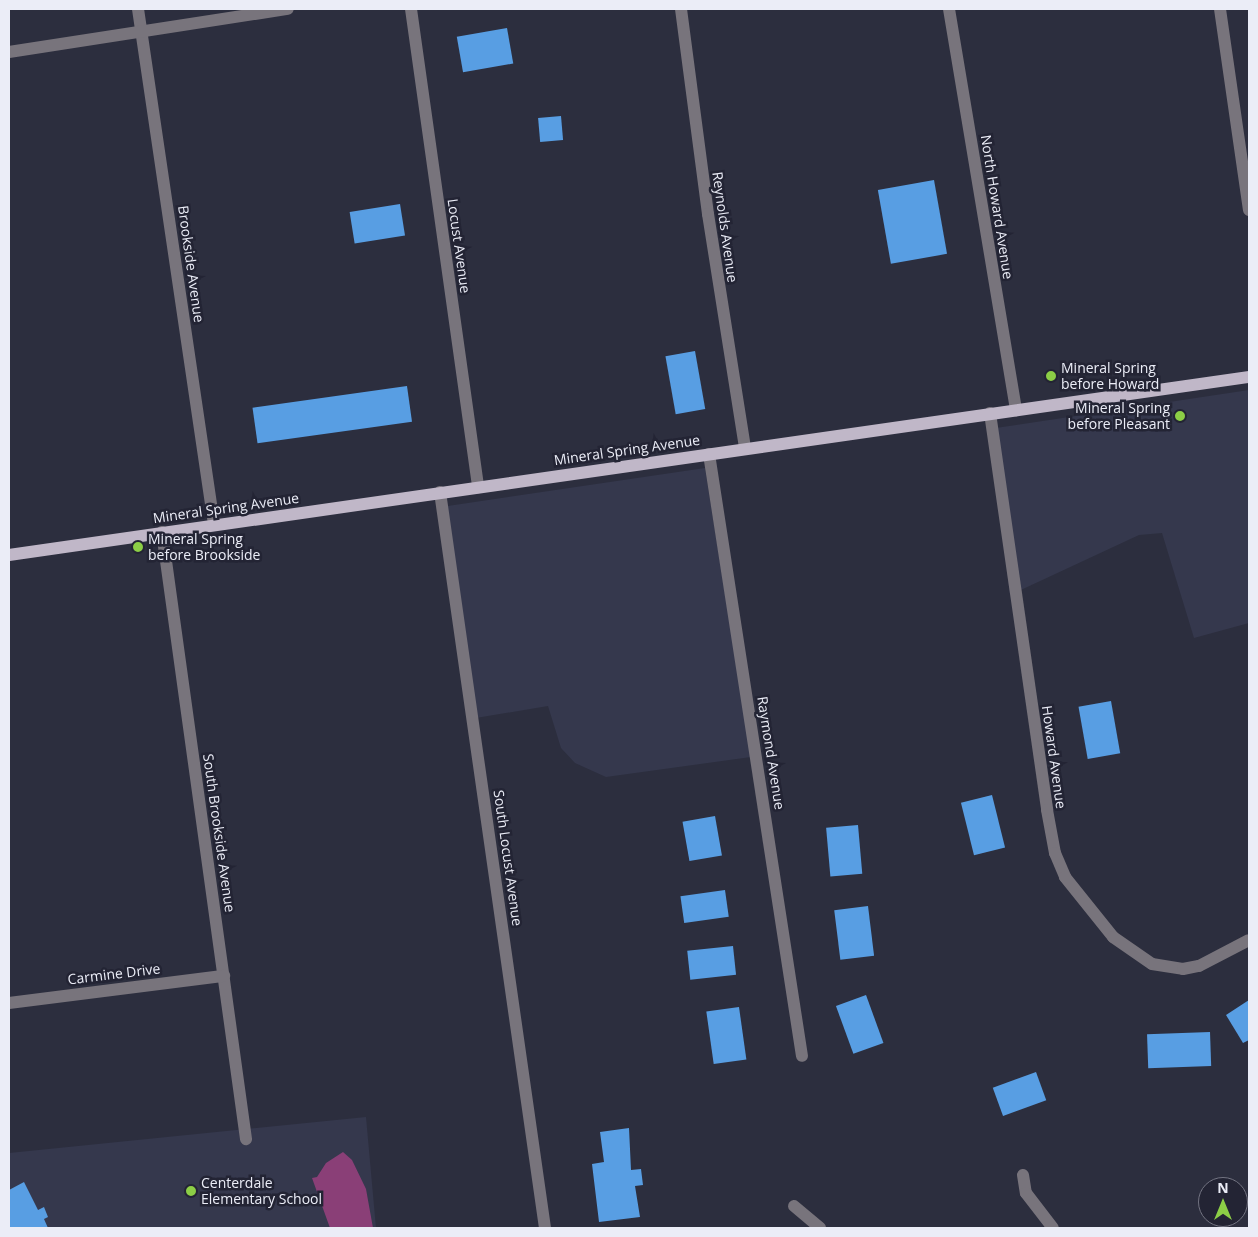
<!DOCTYPE html>
<html>
<head>
<meta charset="utf-8">
<style>
	body { margin:0 }
	#map { position:relative; width:1258px; height:1237px; overflow:hidden; background:#2c2e3e; font-family:"Open Sans",sans-serif }
	div>[style] { position:absolute }
	.built>* { inset:0; background:#35384d }
	.forest>* { inset:0; background:#8a3f77 }
	.building>* { inset:0; background:#589ee3; transform-origin:0 0 }
	.minor>* { height:12px; margin:-6px; padding:0 6px; transform-origin:6px; border-radius:6px; background:#78747c }
	.major>* { height:12px; margin:-6px; padding:0 6px; transform-origin:6px; border-radius:6px; background:#c0b7c8 }
	.dots>* { width:14px; height:14px; translate:-50% -50%; box-sizing:border-box; border:2px solid #232434; border-radius:50% }
	span { translate:-50% -50%; white-space:nowrap; text-align:center; line-height:1.15; -webkit-text-stroke:5px #232434; paint-order:stroke }
	.street-label { font-size:14px; color:#ebedf7 }
	.poi-label { font-size:14px; color:#ebedf7 }
	.left { translate:0 -50%; text-align:left }
	.right { translate:-100% -50%; text-align:right }
	.frame { position:absolute; inset:0; border:10px solid #ebedf7; pointer-events:none }
	.north { position:absolute; left:1198px; top:1177px; width:50px; height:50px; box-sizing:border-box; background:#232434; border:1px solid #737482; border-radius:50%; rotate:0deg; font-size:14px; font-weight:700; line-height:20px; text-align:center; color:#ebedf7 }
	.north::after { content:''; display:block; margin:auto; width:18px; height:22px; background:#8cce46; clip-path:polygon(50% 0,100% 100%,50% 72%,0 100%) }
</style>
</head>
<body>
<div id="map">
	<div class="built">
		<i style="clip-path:polygon(1249px 390px,1249px 623px,1194px 638px,1162px 533px,1139px 535px,1010px 595px,989px 429px)"></i>
		<i style="clip-path:polygon(705px 468px,751px 757px,606px 777px,575px 763px,561px 748px,548px 706px,470px 719px,441px 507px)"></i>
		<i style="clip-path:polygon(366px 1117px,376px 1228px,9px 1228px,9px 1153px)"></i>
	</div>
	<div class="forest">
		<i style="clip-path:polygon(343px 1152px,352px 1160px,366px 1189px,373px 1228px,330px 1228px,312px 1178px,317px 1177px,326px 1163px)"></i>
	</div>
	<div class="building">
		<i style="left:507px;top:28px;width:36px;height:51px;rotate:80deg"></i>
		<i style="left:561px;top:116px;width:24px;height:23px;rotate:85deg"></i>
		<i style="left:934px;top:180px;width:75px;height:57px;rotate:80deg"></i>
		<i style="left:400px;top:204px;width:32px;height:51px;rotate:81deg"></i>
		<i style="left:695px;top:351px;width:59px;height:30px;rotate:80deg"></i>
		<i style="left:407px;top:386px;width:36px;height:156px;rotate:82deg"></i>
		<i style="left:1111px;top:701px;width:53px;height:33px;rotate:80deg"></i>
		<i style="left:992px;top:795px;width:54px;height:32px;rotate:76deg"></i>
		<i style="left:715px;top:816px;width:40px;height:33px;rotate:80deg"></i>
		<i style="left:858px;top:825px;width:49px;height:32px;rotate:85deg"></i>
		<i style="left:725px;top:890px;width:27px;height:45px;rotate:82deg"></i>
		<i style="left:868px;top:906px;width:50px;height:34px;rotate:83deg"></i>
		<i style="left:733px;top:946px;width:29px;height:46px;rotate:84deg"></i>
		<i style="left:866px;top:995px;width:51px;height:32px;rotate:70deg"></i>
		<i style="clip-path:polygon(1249px 1000px,1249px 1040px,1243px 1043px,1226px 1015px)"></i>
		<i style="left:739px;top:1007px;width:53px;height:33px;rotate:82deg"></i>
		<i style="left:1210px;top:1032px;width:34px;height:63px;rotate:88deg"></i>
		<i style="left:1036px;top:1072px;width:30px;height:46px;rotate:70deg"></i>
		<i style="clip-path:polygon(629px 1128px,631px 1170px,641px 1169px,643px 1185px,635px 1186px,640px 1217px,599px 1222px,592px 1164px,604px 1162px,600px 1132px)"></i>
		<i style="clip-path:polygon(24px 1182px,38px 1210px,44px 1207px,48px 1217px,44px 1219px,48px 1228px,9px 1228px,9px 1190px)"></i>
	</div>
	<div class="minor">
		<i style="left:138px;top:9px;width:521px;rotate:81.61deg"></i>
		<i style="left:411px;top:9px;width:483px;rotate:82deg"></i>
		<i style="left:681px;top:9px;width:207px;rotate:82.5deg"></i>
		<i style="left:708px;top:214px;width:237px;rotate:81deg"></i>
		<i style="left:949px;top:9px;width:407px;rotate:80.5deg"></i>
		<i style="left:1220px;top:9px;width:203px;rotate:81.8deg"></i>
		<i style="left:9px;top:52px;width:282px;rotate:-8.8deg"></i>
		<i style="left:990px;top:413px;width:401px;rotate:81.8deg"></i>
		<i style="left:1047px;top:810px;width:44px;rotate:79.5deg"></i>
		<i style="left:1055px;top:853px;width:26px;rotate:67deg"></i>
		<i style="left:1065px;top:877px;width:77px;rotate:51.3deg"></i>
		<i style="left:1113px;top:937px;width:47px;rotate:34.7deg"></i>
		<i style="left:1152px;top:964px;width:31px;rotate:9deg"></i>
		<i style="left:1183px;top:969px;width:16px;rotate:-11deg"></i>
		<i style="left:1199px;top:966px;width:56px;rotate:-27.5deg"></i>
		<i style="left:709px;top:454px;width:609px;rotate:81.22deg"></i>
		<i style="left:440px;top:492px;width:743px;rotate:81.88deg"></i>
		<i style="left:162px;top:532px;width:613px;rotate:82.12deg"></i>
		<i style="left:9px;top:1003px;width:217px;rotate:-7.2deg"></i>
		<i style="left:1023px;top:1175px;width:18px;rotate:81deg"></i>
		<i style="left:1026px;top:1193px;width:44px;rotate:52.4deg"></i>
		<i style="left:794px;top:1206px;width:34px;rotate:40deg"></i>
	</div>
	<div class="major">
		<i style="left:9px;top:555px;width:1253px;rotate:-8.17deg"></i>
	</div>
	<div class="dots">
		<i style="left:1051px;top:376px;background:#8cce46"></i>
		<i style="left:1180px;top:416px;background:#8cce46"></i>
		<i style="left:138px;top:547px;background:#8cce46"></i>
		<i style="left:191px;top:1191px;background:#8cce46"></i>
	</div>
	<div class="street-label">
		<span style="left:997px;top:207px;rotate:81deg">North Howard Avenue</span>
		<span style="left:725px;top:227px;rotate:82deg">Reynolds Avenue</span>
		<span style="left:459px;top:246px;rotate:82deg">Locust Avenue</span>
		<span style="left:191px;top:264px;rotate:82deg">Brookside Avenue</span>
		<span style="left:627px;top:450px;rotate:-8deg">Mineral Spring Avenue</span>
		<span style="left:226px;top:508px;rotate:-8deg">Mineral Spring Avenue</span>
		<span style="left:771px;top:753px;rotate:81deg">Raymond Avenue</span>
		<span style="left:1054px;top:757px;rotate:82deg">Howard Avenue</span>
		<span style="left:219px;top:833px;rotate:82deg">South Brookside Avenue</span>
		<span style="left:508px;top:858px;rotate:82deg">South Locust Avenue</span>
		<span style="left:114px;top:974px;rotate:-7deg">Carmine Drive</span>
	</div>
	<div class="poi-label">
		<span class="left" style="left:1061px;top:376px">Mineral Spring<br>before Howard</span>
		<span class="right" style="left:1170px;top:416px">Mineral Spring<br>before Pleasant</span>
		<span class="left" style="left:148px;top:547px">Mineral Spring<br>before Brookside</span>
		<span class="left" style="left:201px;top:1191px">Centerdale<br>Elementary School</span>
	</div>
	<div class="frame"></div>
	<div class="north">N</div>
</div>
</body>
</html>
